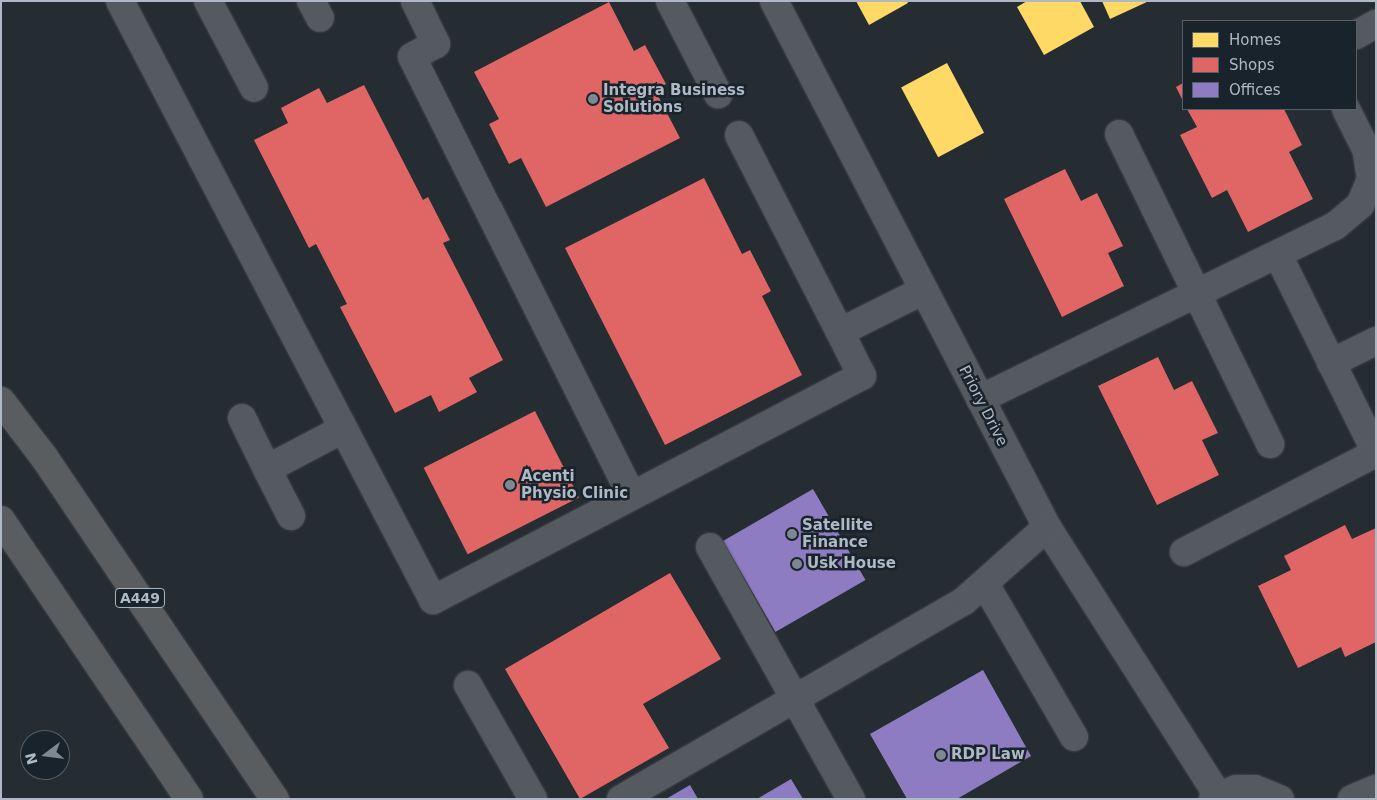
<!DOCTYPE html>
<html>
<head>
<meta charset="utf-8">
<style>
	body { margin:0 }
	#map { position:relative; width:1377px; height:800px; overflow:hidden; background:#252c32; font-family:"DejaVu Sans",sans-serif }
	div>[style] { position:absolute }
	.homes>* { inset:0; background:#ffd966; transform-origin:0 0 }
	.shops>* { inset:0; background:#e06666; transform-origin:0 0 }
	.offices>* { inset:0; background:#8e7cc3; transform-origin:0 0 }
	.roads { filter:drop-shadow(0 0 1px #43484d) drop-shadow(0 0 1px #43484d) }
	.minor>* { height:28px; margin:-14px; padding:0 14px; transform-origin:14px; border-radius:14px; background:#555a60 }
	.highway>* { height:28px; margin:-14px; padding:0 14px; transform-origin:14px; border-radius:14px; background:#5a5d60 }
	.dots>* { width:14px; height:14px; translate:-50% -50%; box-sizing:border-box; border:2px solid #19232c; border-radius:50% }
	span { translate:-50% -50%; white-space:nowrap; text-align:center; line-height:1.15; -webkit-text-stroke:5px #19232c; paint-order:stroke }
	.shield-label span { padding:1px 4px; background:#19232c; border:1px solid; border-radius:4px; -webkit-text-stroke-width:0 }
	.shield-label { font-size:14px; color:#aeb9c5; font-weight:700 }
	.poi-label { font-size:15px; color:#aeb9c5; font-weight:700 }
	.left { translate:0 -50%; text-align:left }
	.street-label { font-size:15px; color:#aeb9c5 }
	.frame { position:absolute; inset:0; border:2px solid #aeb9c5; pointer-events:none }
	.legend { position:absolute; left:1182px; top:20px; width:175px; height:90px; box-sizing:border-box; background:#19232c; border:1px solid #555f69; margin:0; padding:6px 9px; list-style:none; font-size:15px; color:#aeb9c5 }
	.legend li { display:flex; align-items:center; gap:10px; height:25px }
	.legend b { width:25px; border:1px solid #555f69 }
	.north { position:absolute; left:20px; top:730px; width:50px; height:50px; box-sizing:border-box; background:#19232c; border:1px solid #555f69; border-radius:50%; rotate:255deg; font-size:14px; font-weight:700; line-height:20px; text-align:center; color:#aeb9c5 }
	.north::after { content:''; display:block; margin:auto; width:18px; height:22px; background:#7e8892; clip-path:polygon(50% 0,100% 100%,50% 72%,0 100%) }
</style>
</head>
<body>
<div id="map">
	<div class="homes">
		<i style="clip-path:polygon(856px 1px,907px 1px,908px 3px,869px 25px)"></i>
		<i style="clip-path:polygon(1027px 1px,1080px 1px,1094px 27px,1044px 55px,1017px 7px)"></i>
		<i style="clip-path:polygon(1102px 1px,1149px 1px,1110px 19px)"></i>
		<i style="left:947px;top:63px;width:79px;height:52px;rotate:62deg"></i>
	</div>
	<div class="shops">
		<i style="clip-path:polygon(609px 2px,634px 51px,645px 45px,666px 84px,655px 90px,680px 138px,546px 207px,521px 158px,509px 164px,489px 124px,499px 119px,474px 72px)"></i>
		<i style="clip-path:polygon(1183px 83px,1183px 101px,1176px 87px)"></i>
		<i style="clip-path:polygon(364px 85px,423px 200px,428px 197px,450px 240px,443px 243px,503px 360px,469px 378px,477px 392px,439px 412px,431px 395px,395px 413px,340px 307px,347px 304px,316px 244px,309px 248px,254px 140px,288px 123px,281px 108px,319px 88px,327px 103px)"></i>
		<i style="clip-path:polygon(1187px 109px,1284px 109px,1302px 145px,1289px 152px,1313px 199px,1248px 232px,1227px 190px,1212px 198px,1180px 135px,1197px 127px)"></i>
		<i style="clip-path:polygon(1065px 169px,1081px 201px,1097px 193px,1123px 246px,1108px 253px,1124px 286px,1062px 317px,1004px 199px)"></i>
		<i style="clip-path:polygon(704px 178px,742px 254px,750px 250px,771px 291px,762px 296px,802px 375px,665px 445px,565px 248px)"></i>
		<i style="clip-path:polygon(1158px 357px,1174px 390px,1192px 381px,1218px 433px,1202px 440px,1219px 475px,1157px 505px,1098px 386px)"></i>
		<i style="left:535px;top:411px;width:97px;height:125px;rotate:63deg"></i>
		<i style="clip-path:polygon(1345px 525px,1352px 539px,1376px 528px,1376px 642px,1345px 657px,1341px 647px,1298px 668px,1258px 586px,1291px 570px,1284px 556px)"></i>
		<i style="clip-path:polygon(670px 573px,721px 659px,643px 704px,669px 748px,580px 799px,505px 669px)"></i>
	</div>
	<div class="offices">
		<i style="left:813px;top:489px;width:105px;height:104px;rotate:60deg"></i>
		<i style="clip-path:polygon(983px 670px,1031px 756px,957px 799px,907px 799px,870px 734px)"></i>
		<i style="clip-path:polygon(791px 779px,803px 799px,757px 799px)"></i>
		<i style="clip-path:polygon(690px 785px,698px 799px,666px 799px)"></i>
	</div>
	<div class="roads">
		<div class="minor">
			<i style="left:120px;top:1px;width:676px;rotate:62.41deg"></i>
			<i style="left:433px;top:600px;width:484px;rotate:-27.6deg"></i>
			<i style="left:862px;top:376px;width:49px;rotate:-116.6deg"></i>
			<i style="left:840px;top:332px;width:94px;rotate:-26.6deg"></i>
			<i style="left:208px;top:1px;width:98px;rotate:62.1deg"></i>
			<i style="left:311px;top:1px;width:19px;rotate:62deg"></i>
			<i style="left:415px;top:1px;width:48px;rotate:64deg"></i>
			<i style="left:436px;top:44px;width:27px;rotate:152deg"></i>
			<i style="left:412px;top:57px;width:491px;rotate:63.4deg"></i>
			<i style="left:670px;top:1px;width:105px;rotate:62.7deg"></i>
			<i style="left:774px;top:1px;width:593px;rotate:62.57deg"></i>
			<i style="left:1047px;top:527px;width:318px;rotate:57.5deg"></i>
			<i style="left:1356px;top:35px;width:23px;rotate:-29deg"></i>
			<i style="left:1119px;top:134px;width:345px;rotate:64deg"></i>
			<i style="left:739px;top:135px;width:221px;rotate:62.9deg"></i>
			<i style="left:1278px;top:255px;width:220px;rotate:63.6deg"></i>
			<i style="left:1331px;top:363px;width:50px;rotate:-26.1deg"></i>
			<i style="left:980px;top:399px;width:395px;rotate:-26deg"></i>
			<i style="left:1335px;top:226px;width:33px;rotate:-40deg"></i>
			<i style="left:1360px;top:205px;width:28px;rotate:-67deg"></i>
			<i style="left:1371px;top:179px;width:30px;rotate:-99deg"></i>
			<i style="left:1366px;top:149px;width:45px;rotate:-116.6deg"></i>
			<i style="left:242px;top:418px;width:57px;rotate:63.9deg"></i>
			<i style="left:291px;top:516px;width:53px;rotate:-117.1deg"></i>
			<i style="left:267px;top:469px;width:86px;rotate:-27.8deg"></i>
			<i style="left:710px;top:547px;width:289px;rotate:60.8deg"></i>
			<i style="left:1184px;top:552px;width:216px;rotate:-27.3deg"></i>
			<i style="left:985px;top:584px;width:177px;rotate:59.8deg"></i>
			<i style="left:468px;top:685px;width:131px;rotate:60.3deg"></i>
			<i style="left:621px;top:799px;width:396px;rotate:-30deg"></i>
			<i style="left:964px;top:601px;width:111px;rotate:-41.7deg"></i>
			<i style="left:1213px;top:799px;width:25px;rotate:-23deg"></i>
			<i style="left:1236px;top:789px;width:19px"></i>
			<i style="left:1255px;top:789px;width:27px;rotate:22deg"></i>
			<i style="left:1352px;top:799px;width:26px;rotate:-23deg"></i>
		</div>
		<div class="highway">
			<i style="left:1px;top:401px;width:71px;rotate:52.5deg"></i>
			<i style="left:44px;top:457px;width:413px;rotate:56deg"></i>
			<i style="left:1px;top:520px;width:336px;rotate:56deg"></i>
		</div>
	</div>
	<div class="dots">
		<i style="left:593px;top:99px;background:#7e8892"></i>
		<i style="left:510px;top:485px;background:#7e8892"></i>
		<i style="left:792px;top:534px;background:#7e8892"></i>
		<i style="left:797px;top:564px;background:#7e8892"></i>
		<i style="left:941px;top:755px;background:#7e8892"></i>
	</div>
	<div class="shield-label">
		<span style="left:140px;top:598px">A449</span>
	</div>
	<div class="poi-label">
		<span class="left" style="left:603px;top:99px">Integra Business<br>Solutions</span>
		<span class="left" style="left:521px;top:485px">Acenti<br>Physio Clinic</span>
		<span class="left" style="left:802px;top:534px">Satellite<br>Finance</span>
		<span class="left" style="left:807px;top:564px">Usk House</span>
		<span class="left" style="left:951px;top:755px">RDP Law</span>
	</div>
	<div class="street-label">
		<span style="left:983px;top:406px;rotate:63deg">Priory Drive</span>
	</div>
	<div class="frame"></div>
	<ul class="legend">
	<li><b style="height:14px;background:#ffd966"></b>Homes</li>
	<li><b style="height:14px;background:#e06666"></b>Shops</li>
	<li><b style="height:14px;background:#8e7cc3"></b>Offices</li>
	</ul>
	<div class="north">N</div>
</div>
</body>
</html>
